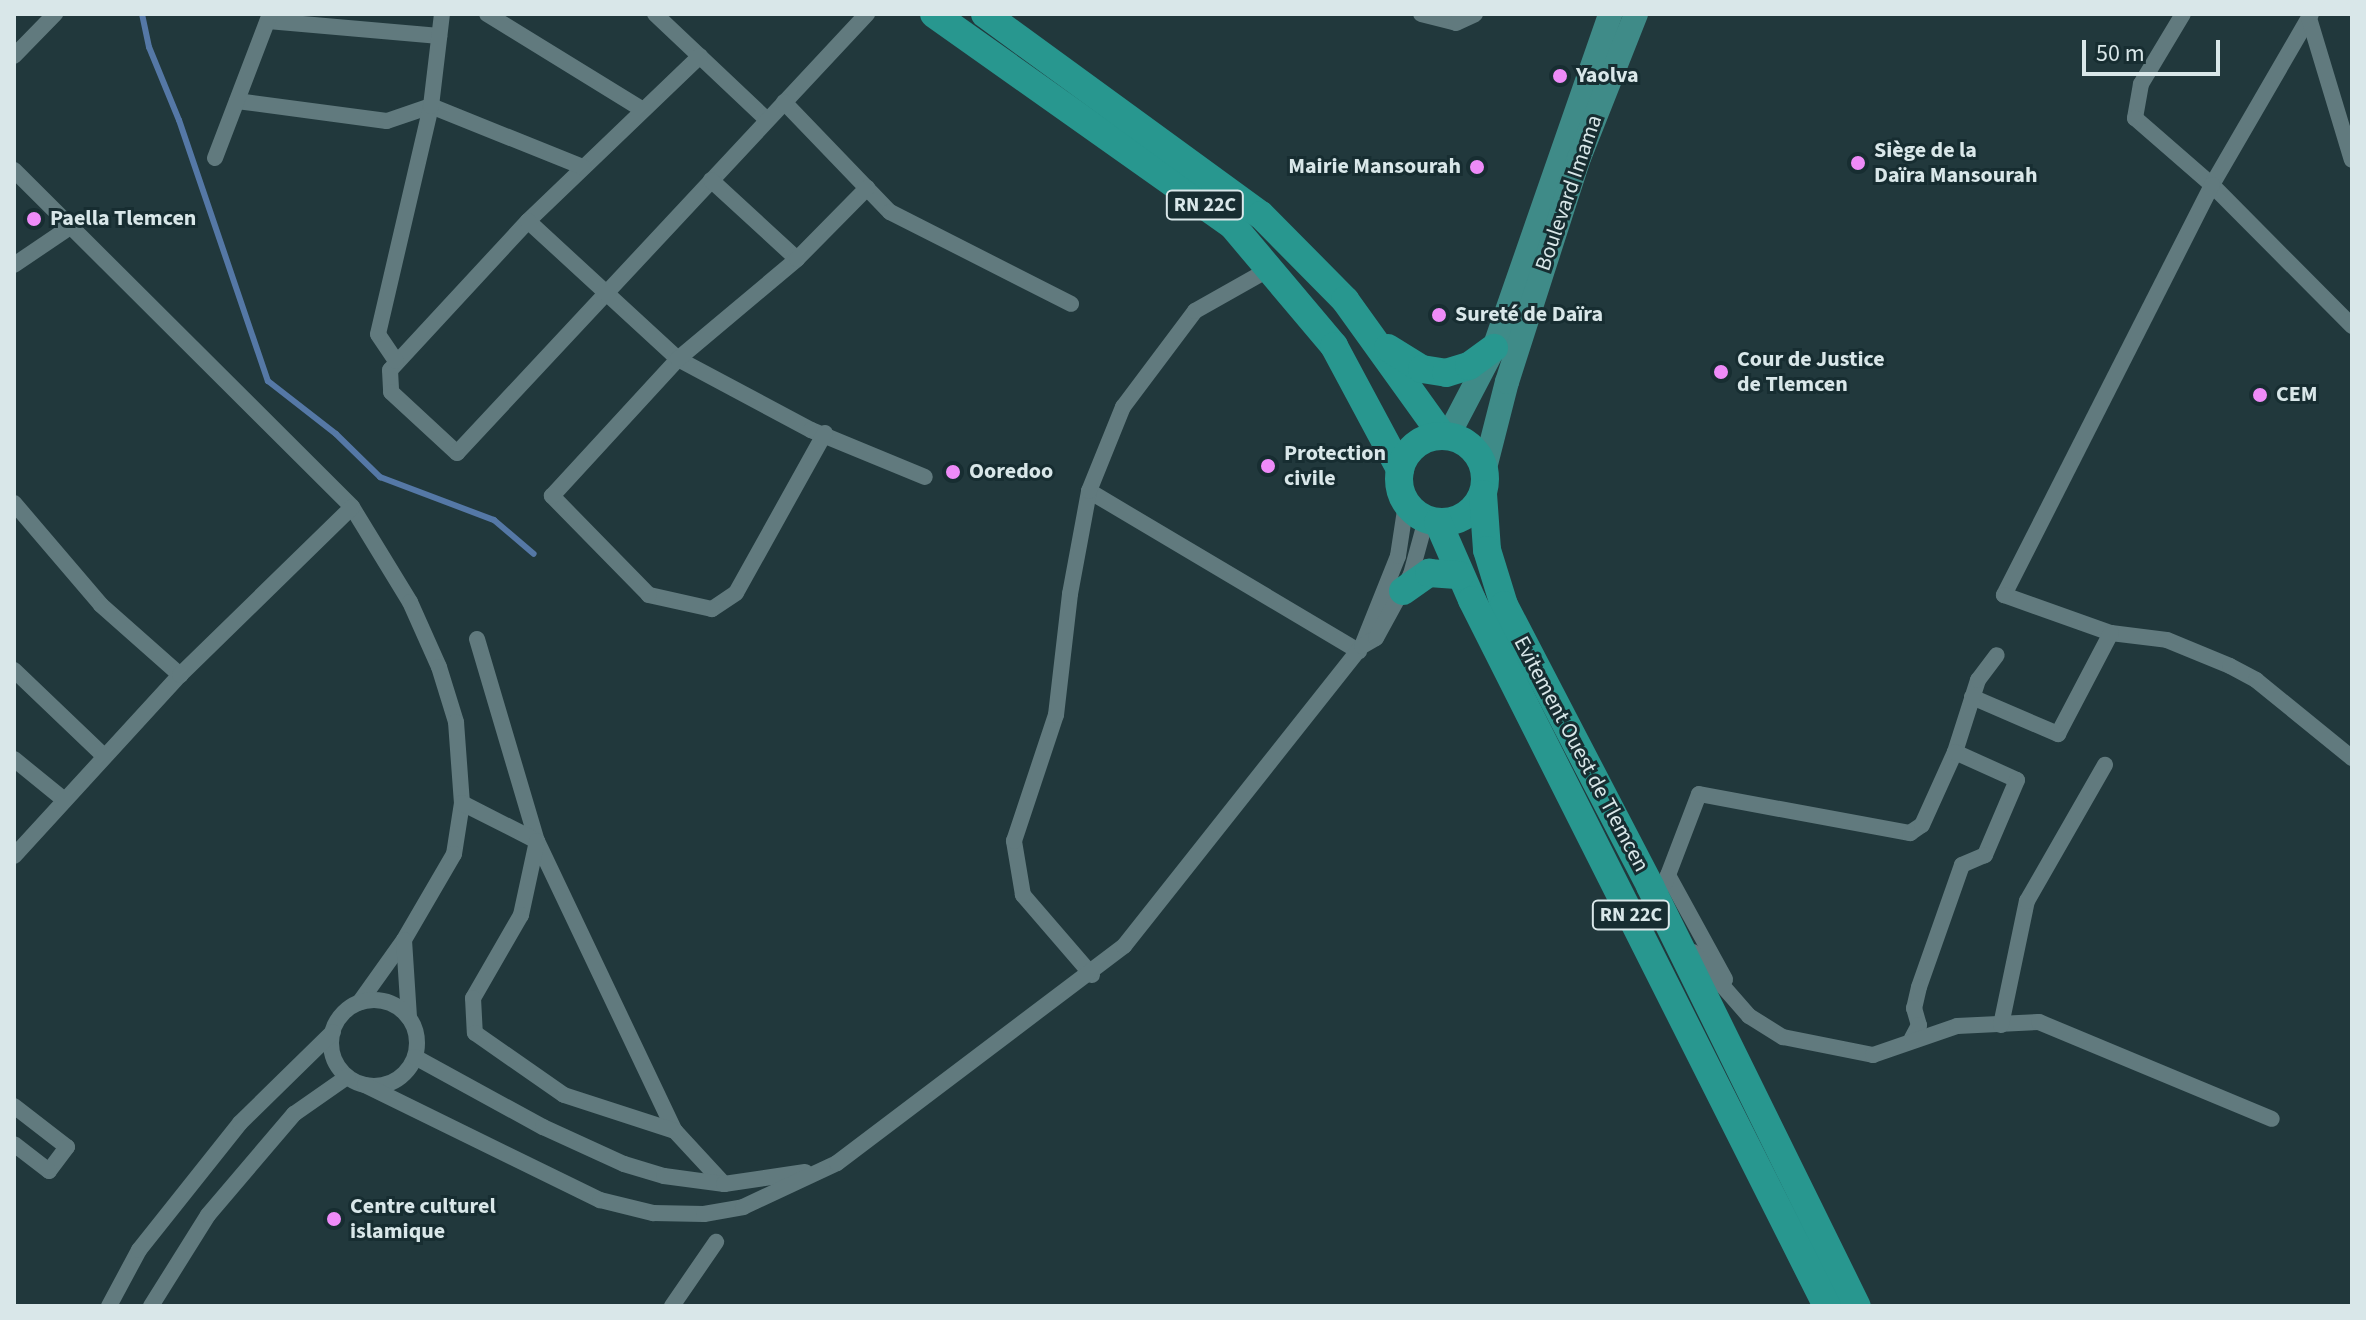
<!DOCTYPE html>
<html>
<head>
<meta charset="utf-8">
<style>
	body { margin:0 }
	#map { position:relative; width:2366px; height:1320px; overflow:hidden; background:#21383c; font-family:"Source Sans 3",sans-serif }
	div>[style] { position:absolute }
	.stream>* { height:6px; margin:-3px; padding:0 3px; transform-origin:3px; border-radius:3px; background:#5578a6 }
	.street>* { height:16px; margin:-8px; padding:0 8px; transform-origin:8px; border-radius:8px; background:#617a7e }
	.street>.ring { margin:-8px; padding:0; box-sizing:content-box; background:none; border:16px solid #617a7e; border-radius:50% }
	.primary>* { height:24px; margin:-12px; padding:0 12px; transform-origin:12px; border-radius:12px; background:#3f8b88 }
	.highway>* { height:28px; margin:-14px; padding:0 14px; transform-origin:14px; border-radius:14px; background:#28978f }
	.highway>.ring { margin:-14px; padding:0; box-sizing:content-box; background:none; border:28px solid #28978f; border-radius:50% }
	.dots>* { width:22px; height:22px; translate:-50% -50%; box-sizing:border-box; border:4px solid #172d31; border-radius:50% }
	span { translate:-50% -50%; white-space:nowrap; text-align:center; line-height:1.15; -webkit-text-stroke:6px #172d31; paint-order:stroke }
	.shield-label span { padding:2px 6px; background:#172d31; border:2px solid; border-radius:6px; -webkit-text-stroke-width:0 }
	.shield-label { font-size:20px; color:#d9e7e9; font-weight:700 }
	.poi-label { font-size:22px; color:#d9e7e9; font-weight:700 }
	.left { translate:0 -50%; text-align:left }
	.right { translate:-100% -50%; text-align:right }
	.street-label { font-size:22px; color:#d9e7e9 }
	.frame { position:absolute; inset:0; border:16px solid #d9e7e9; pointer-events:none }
	.scale { position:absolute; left:2082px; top:40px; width:138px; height:36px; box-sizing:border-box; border:4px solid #d9e7e9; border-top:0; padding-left:10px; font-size:24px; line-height:28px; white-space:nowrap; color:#d9e7e9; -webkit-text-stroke:6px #172d31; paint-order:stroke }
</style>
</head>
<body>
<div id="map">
	<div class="stream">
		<i style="left:142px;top:14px;width:34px;rotate:78deg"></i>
		<i style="left:149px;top:47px;width:79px;rotate:67.7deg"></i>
		<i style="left:179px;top:120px;width:276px;rotate:71.2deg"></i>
		<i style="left:268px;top:381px;width:86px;rotate:37.9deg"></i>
		<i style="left:336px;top:434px;width:62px;rotate:44.3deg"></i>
		<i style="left:380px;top:477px;width:122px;rotate:20.7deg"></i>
		<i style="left:494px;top:520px;width:52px;rotate:40.4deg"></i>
	</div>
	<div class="street">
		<i style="left:487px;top:14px;width:183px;rotate:31.6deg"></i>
		<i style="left:655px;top:14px;width:154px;rotate:43.4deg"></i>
		<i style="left:1421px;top:14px;width:36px;rotate:14deg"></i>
		<i style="left:1456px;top:23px;width:21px;rotate:-25deg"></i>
		<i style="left:2183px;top:14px;width:82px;rotate:121deg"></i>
		<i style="left:2141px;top:84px;width:35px;rotate:100deg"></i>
		<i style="left:2135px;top:118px;width:102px;rotate:41deg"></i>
		<i style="left:2212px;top:185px;width:199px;rotate:45.2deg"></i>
		<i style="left:2311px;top:14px;width:198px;rotate:120.1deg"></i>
		<i style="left:2212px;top:185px;width:460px;rotate:116.9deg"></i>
		<i style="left:2004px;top:595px;width:114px;rotate:19.6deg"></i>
		<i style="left:2111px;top:633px;width:56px;rotate:7.1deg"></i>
		<i style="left:2167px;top:640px;width:68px;rotate:22.4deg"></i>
		<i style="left:2230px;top:666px;width:30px;rotate:28deg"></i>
		<i style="left:2256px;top:680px;width:124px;rotate:39.1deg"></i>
		<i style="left:2309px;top:18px;width:148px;rotate:73.2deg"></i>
		<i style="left:268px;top:21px;width:172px;rotate:5deg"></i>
		<i style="left:14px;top:56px;width:59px;rotate:-45.7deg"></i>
		<i style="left:700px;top:56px;width:238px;rotate:136.2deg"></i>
		<i style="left:528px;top:221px;width:203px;rotate:132.8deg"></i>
		<i style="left:390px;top:370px;width:22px;rotate:87deg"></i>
		<i style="left:391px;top:392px;width:90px;rotate:42.7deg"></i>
		<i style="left:457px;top:453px;width:601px;rotate:-46.96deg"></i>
		<i style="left:237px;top:101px;width:151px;rotate:7.6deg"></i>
		<i style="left:387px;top:121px;width:46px;rotate:-18.8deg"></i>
		<i style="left:431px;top:106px;width:164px;rotate:21.9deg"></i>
		<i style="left:784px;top:102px;width:153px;rotate:46.1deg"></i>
		<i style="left:890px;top:212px;width:203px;rotate:26.9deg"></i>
		<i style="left:215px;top:158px;width:154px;rotate:-69.1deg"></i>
		<i style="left:14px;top:170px;width:477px;rotate:44.9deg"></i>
		<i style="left:352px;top:507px;width:111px;rotate:58.6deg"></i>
		<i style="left:410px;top:602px;width:71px;rotate:66deg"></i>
		<i style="left:439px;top:667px;width:58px;rotate:72.8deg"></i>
		<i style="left:456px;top:722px;width:81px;rotate:85.8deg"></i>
		<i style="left:462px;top:803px;width:52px;rotate:98.9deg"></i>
		<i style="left:454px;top:854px;width:99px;rotate:120.2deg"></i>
		<i style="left:404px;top:940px;width:77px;rotate:125.5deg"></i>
		<i style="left:711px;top:180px;width:117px;rotate:42.6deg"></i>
		<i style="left:528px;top:221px;width:204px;rotate:42.6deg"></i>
		<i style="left:678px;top:359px;width:151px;rotate:28.1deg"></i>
		<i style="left:811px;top:430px;width:123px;rotate:22.4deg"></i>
		<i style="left:14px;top:265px;width:68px;rotate:-34.2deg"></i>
		<i style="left:396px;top:361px;width:32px;rotate:-124deg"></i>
		<i style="left:378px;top:334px;width:234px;rotate:-76.9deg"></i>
		<i style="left:431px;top:106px;width:93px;rotate:-83.2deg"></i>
		<i style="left:825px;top:433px;width:183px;rotate:119.1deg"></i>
		<i style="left:736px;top:593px;width:29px;rotate:146deg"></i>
		<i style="left:712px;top:609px;width:65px;rotate:-167.5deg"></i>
		<i style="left:649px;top:595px;width:139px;rotate:-134.4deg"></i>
		<i style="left:552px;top:496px;width:186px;rotate:-47.4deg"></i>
		<i style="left:678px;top:359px;width:155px;rotate:-40deg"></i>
		<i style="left:797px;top:259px;width:100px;rotate:-45.4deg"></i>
		<i style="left:1089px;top:491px;width:314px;rotate:30.7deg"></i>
		<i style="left:14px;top:503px;width:134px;rotate:49.5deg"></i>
		<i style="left:101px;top:605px;width:106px;rotate:41.5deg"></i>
		<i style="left:477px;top:639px;width:211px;rotate:73.5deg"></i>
		<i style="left:537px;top:841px;width:321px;rotate:64.6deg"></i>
		<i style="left:675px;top:1131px;width:72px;rotate:47.2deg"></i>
		<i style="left:1362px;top:646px;width:97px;rotate:-68.2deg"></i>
		<i style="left:1398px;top:556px;width:53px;rotate:-81.3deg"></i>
		<i style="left:14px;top:670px;width:123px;rotate:43.7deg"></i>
		<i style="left:1972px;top:697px;width:94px;rotate:23.3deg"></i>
		<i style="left:2058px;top:734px;width:114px;rotate:-62.3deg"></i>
		<i style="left:1955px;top:752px;width:76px;rotate:-72.3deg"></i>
		<i style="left:1978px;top:680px;width:31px;rotate:-53deg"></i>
		<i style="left:14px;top:759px;width:63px;rotate:39.2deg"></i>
		<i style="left:462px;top:803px;width:84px;rotate:26.9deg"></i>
		<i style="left:537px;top:841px;width:76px;rotate:102.2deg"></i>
		<i style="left:521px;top:915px;width:96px;rotate:120deg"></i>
		<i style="left:473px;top:998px;width:35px;rotate:87deg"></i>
		<i style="left:475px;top:1033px;width:108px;rotate:34.9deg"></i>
		<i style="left:564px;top:1095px;width:117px;rotate:18deg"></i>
		<i style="left:14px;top:856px;width:246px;rotate:-47.5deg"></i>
		<i style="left:180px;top:675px;width:240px;rotate:-44.3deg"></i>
		<i style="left:1668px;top:875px;width:119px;rotate:61.3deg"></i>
		<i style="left:1654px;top:893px;width:15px;rotate:-42deg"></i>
		<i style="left:1665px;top:883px;width:95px;rotate:-69.1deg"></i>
		<i style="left:1699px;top:794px;width:215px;rotate:10.5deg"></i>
		<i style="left:1910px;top:833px;width:14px;rotate:-34deg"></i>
		<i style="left:1922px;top:825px;width:80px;rotate:-65.7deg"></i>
		<i style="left:1955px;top:752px;width:68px;rotate:24.3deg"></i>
		<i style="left:2017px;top:780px;width:82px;rotate:113.1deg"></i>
		<i style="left:1985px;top:855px;width:25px;rotate:157deg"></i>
		<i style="left:1962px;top:865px;width:129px;rotate:109.4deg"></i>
		<i style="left:1919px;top:987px;width:22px;rotate:103deg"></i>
		<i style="left:1914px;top:1008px;width:18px;rotate:74deg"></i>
		<i style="left:1919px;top:1025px;width:15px;rotate:118deg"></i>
		<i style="left:404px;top:940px;width:78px;rotate:86.3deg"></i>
		<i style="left:1693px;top:952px;width:85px;rotate:48.8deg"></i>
		<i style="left:1749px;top:1016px;width:40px;rotate:32deg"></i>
		<i style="left:1783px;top:1037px;width:92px;rotate:11.3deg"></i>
		<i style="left:1873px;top:1055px;width:89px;rotate:-19deg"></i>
		<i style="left:1957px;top:1026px;width:82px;rotate:-2.8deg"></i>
		<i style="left:2039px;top:1022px;width:252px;rotate:22.6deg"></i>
		<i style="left:1092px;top:975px;width:106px;rotate:-130.8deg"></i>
		<i style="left:1023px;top:895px;width:55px;rotate:-99.5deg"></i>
		<i style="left:1014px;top:841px;width:133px;rotate:-71.6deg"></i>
		<i style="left:1056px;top:715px;width:122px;rotate:-83.4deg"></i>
		<i style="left:1070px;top:594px;width:105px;rotate:-79.5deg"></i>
		<i style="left:1089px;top:491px;width:91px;rotate:-68deg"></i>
		<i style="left:1123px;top:407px;width:120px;rotate:-53.1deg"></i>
		<i style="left:1195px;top:311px;width:90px;rotate:-29.4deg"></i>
		<i class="ring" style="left:331px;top:1000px;width:70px;height:70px"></i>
		<i style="left:2001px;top:1025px;width:127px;rotate:-78.2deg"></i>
		<i style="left:2027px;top:901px;width:157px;rotate:-60.2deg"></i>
		<i style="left:415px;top:1057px;width:146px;rotate:28.7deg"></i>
		<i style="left:543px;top:1127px;width:89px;rotate:24.6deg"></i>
		<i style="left:624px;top:1164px;width:42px;rotate:16.7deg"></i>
		<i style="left:664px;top:1176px;width:61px;rotate:7.6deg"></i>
		<i style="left:724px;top:1184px;width:82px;rotate:-8.4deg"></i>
		<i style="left:365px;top:1085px;width:262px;rotate:26.1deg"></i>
		<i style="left:600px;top:1200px;width:55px;rotate:13.8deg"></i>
		<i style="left:653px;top:1213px;width:51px;rotate:1.1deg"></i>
		<i style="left:704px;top:1214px;width:40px;rotate:-10deg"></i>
		<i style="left:743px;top:1207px;width:104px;rotate:-25.1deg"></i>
		<i style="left:837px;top:1163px;width:360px;rotate:-37.1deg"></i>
		<i style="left:1124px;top:946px;width:383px;rotate:-51.6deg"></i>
		<i style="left:1362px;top:646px;width:16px;rotate:-30deg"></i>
		<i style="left:1376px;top:638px;width:73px;rotate:-61.3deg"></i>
		<i style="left:1411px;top:574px;width:57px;rotate:-74.7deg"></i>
		<i style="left:14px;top:1106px;width:67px;rotate:37.7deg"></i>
		<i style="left:67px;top:1147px;width:30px;rotate:127deg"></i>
		<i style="left:49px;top:1171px;width:44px;rotate:-142.4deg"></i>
		<i style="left:109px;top:1306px;width:64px;rotate:-61.8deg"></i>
		<i style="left:139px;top:1250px;width:162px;rotate:-51.5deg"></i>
		<i style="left:240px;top:1123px;width:130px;rotate:-44.4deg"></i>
		<i style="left:151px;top:1306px;width:107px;rotate:-57.9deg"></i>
		<i style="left:208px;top:1215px;width:133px;rotate:-49.6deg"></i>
		<i style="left:294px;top:1114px;width:65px;rotate:-34.9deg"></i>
		<i style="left:672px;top:1306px;width:78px;rotate:-55.5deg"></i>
	</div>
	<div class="primary">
		<i style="left:1448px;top:436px;width:99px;rotate:-62.4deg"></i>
		<i style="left:1494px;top:348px;width:354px;rotate:-70.8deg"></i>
		<i style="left:1485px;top:468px;width:89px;rotate:-75.7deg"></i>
		<i style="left:1507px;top:382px;width:235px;rotate:-72.2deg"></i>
		<i style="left:1579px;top:158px;width:155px;rotate:-68.4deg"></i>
	</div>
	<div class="highway">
		<i style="left:934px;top:14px;width:367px;rotate:35.3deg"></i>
		<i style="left:1233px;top:226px;width:157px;rotate:49.9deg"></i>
		<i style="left:1334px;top:346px;width:140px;rotate:61.8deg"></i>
		<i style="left:985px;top:14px;width:341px;rotate:36.1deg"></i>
		<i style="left:1261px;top:215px;width:120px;rotate:45.3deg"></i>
		<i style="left:1345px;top:300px;width:166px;rotate:54.3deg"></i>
		<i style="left:1388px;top:348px;width:40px;rotate:32deg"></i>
		<i style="left:1422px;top:369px;width:24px;rotate:9deg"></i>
		<i style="left:1446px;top:373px;width:24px;rotate:-17deg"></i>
		<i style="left:1469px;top:366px;width:31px;rotate:-36deg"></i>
		<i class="ring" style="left:1399px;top:436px;width:58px;height:58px"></i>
		<i style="left:1483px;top:494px;width:56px;rotate:85.9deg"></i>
		<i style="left:1487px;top:550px;width:58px;rotate:72.8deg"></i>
		<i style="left:1504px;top:605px;width:317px;rotate:62.5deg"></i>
		<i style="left:1650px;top:886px;width:468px;rotate:63.8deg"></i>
		<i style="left:1438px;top:522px;width:85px;rotate:66.4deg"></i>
		<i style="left:1472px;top:600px;width:790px;rotate:63.31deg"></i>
		<i style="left:1403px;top:591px;width:32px;rotate:-35deg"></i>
		<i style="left:1429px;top:573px;width:31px;rotate:4deg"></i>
	</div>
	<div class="dots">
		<i style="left:1560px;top:76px;background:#ee8bf8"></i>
		<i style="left:1858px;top:163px;background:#ee8bf8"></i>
		<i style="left:1477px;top:167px;background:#ee8bf8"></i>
		<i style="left:34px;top:219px;background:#ee8bf8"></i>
		<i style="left:1439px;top:315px;background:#ee8bf8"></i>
		<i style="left:1721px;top:372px;background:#ee8bf8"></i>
		<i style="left:2260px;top:395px;background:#ee8bf8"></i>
		<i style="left:1268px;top:466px;background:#ee8bf8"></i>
		<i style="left:953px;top:472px;background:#ee8bf8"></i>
		<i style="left:334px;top:1219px;background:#ee8bf8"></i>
	</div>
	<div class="shield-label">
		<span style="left:1205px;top:205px">RN 22C</span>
		<span style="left:1631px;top:915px">RN 22C</span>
	</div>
	<div class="poi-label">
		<span class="left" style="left:1576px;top:76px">Yaolva</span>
		<span class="left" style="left:1874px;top:163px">Siège de la<br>Daïra Mansourah</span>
		<span class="right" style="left:1461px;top:167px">Mairie Mansourah</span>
		<span class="left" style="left:50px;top:219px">Paella Tlemcen</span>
		<span class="left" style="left:1455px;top:315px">Sureté de Daïra</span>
		<span class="left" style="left:1737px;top:372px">Cour de Justice<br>de Tlemcen</span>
		<span class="left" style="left:2276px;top:395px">CEM</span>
		<span class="left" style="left:1284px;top:466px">Protection<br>civile</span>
		<span class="left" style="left:969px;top:472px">Ooredoo</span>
		<span class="left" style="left:350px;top:1219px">Centre culturel<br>islamique</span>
	</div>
	<div class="street-label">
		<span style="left:1569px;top:193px;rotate:-71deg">Boulevard Imama</span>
		<span style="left:1581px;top:754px;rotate:62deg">Evitement Ouest de Tlemcen</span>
	</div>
	<div class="frame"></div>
	<div class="scale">50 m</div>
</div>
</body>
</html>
